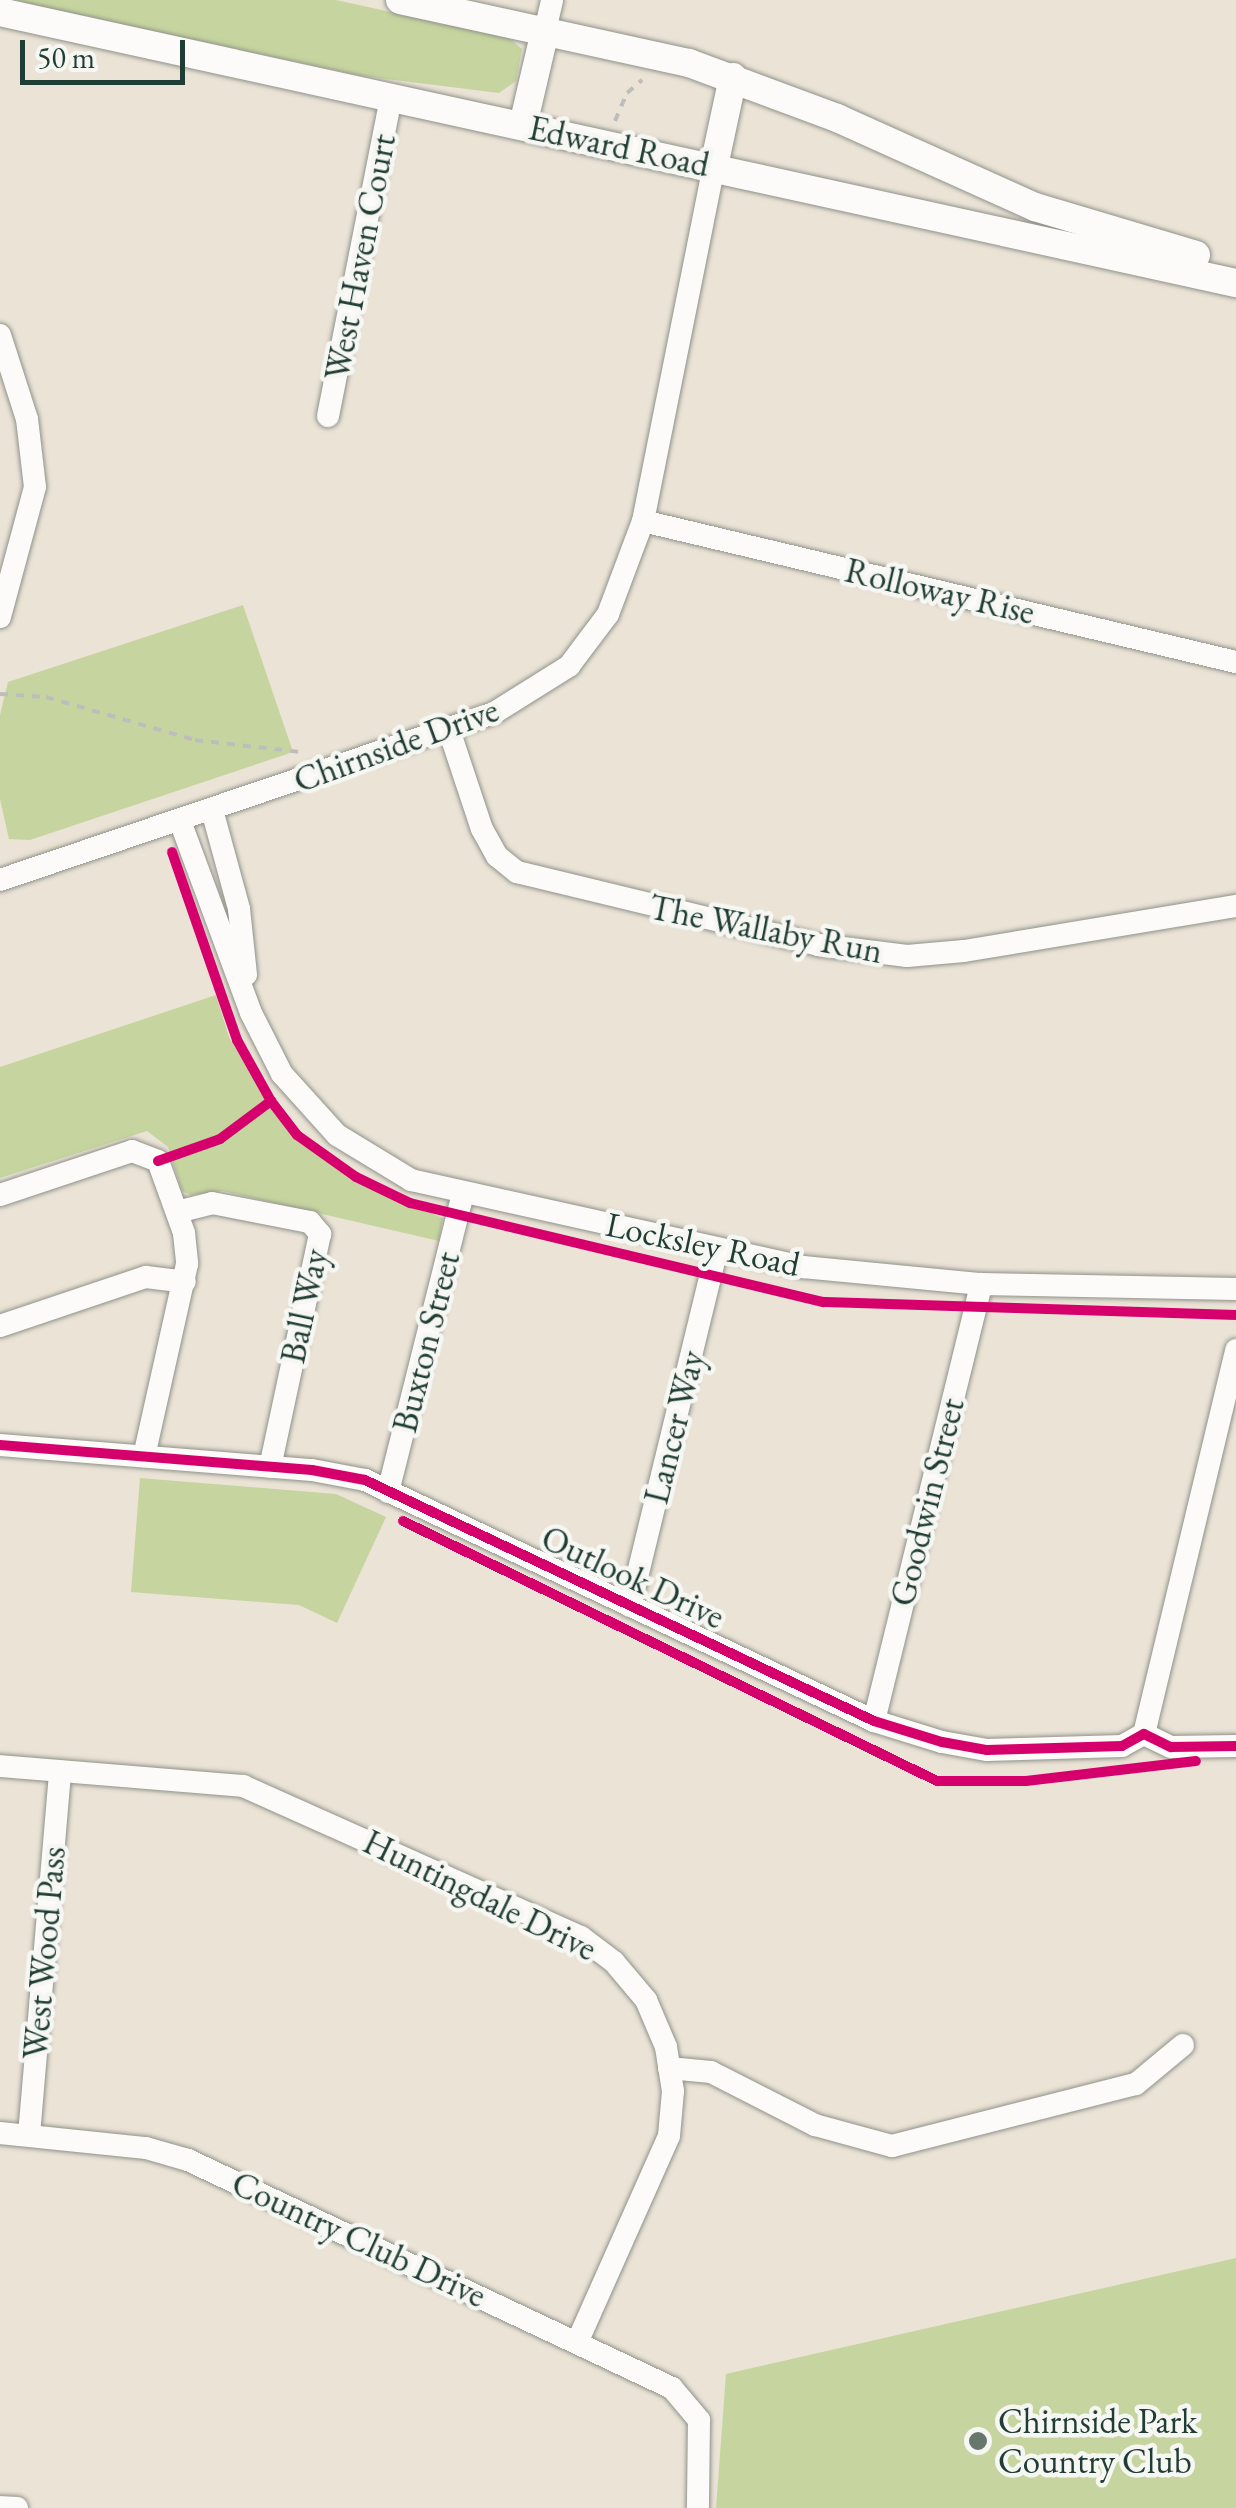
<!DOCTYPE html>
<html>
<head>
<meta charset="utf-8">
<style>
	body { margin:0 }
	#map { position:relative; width:1236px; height:2508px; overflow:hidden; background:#eae3d6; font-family:"EB Garamond",serif }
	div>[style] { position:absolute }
	.green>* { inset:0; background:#c6d59f }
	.path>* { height:4px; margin-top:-2px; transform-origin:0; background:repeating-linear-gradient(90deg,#bdbebc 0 8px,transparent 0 16px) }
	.roads { filter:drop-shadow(0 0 2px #90928a) drop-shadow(0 0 2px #90928a) }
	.minor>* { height:22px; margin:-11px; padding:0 11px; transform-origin:11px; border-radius:11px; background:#fcfbf9 }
	.major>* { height:28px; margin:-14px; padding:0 14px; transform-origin:14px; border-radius:14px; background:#fcfbf9 }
	.cycleway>* { height:10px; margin:-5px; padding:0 5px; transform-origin:5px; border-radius:5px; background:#d6006c }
	.dots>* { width:28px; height:28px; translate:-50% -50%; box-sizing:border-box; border:5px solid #f6f6f2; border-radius:50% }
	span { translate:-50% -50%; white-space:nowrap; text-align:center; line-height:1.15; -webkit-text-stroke:9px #f6f6f2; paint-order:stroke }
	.street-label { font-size:35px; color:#1f3d34 }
	.poi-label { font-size:35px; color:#1f3d34 }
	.left { translate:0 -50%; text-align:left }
	.scale { position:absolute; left:20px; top:40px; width:165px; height:45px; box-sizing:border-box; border:5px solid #1f3d34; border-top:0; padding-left:12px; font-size:30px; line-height:35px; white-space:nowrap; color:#1f3d34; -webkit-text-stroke:8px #f6f6f2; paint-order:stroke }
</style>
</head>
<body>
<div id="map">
	<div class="green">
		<i style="clip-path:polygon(9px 0,336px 0,509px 38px,522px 49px,516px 81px,499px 93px,362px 76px)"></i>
		<i style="clip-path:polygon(243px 605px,293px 752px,30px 840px,9px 839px,0 799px,0 715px,8px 682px)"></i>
		<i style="clip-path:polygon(216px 995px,229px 1037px,270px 1106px,353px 1181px,443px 1218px,439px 1241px,223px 1191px,190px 1195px,182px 1191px,168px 1147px,147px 1131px,0 1178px,0 1067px)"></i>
		<i style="clip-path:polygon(140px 1478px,336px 1494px,386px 1517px,337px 1623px,299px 1605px,131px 1592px)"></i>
		<i style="clip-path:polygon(1236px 2258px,1236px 2508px,716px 2508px,726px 2374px)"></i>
	</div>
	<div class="path">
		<i style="left:615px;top:121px;width:30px;rotate:-67deg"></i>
		<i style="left:627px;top:93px;width:20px;rotate:-41deg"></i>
		<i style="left:0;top:694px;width:46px;rotate:3.7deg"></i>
		<i style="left:46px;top:697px;width:155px;rotate:16.1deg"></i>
		<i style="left:195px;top:740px;width:107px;rotate:6.5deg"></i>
	</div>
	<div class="roads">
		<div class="minor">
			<i style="left:545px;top:31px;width:32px;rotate:-77deg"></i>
			<i style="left:0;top:335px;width:88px;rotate:72.2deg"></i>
			<i style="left:27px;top:419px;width:68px;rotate:83.3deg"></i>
			<i style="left:35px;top:487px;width:135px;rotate:105.1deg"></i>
			<i style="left:328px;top:416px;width:325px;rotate:-78.8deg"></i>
			<i style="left:643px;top:521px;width:610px;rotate:13.38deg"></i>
			<i style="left:449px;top:730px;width:104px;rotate:71.6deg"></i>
			<i style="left:482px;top:829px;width:31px;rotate:61deg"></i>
			<i style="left:497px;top:856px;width:26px;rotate:39deg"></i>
			<i style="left:517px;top:872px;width:310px;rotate:13.6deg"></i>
			<i style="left:818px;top:945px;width:90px;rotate:7deg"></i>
			<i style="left:907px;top:956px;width:57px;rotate:-5deg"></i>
			<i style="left:964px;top:951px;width:276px;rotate:-9.4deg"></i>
			<i style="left:212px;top:810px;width:103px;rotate:74.7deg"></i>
			<i style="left:239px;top:909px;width:66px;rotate:83.9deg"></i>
			<i style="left:180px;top:821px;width:205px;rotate:69.7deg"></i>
			<i style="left:251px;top:1013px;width:68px;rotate:63.1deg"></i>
			<i style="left:282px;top:1074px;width:82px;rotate:48deg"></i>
			<i style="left:337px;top:1135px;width:87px;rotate:31.3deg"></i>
			<i style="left:411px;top:1180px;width:402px;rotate:12.5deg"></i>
			<i style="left:803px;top:1267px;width:179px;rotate:5.5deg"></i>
			<i style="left:981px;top:1284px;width:255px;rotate:1.1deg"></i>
			<i style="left:0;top:880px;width:521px;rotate:-18.68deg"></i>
			<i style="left:494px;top:713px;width:89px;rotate:-32.1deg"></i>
			<i style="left:569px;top:666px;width:65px;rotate:-53.1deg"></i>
			<i style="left:608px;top:614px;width:99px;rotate:-69.4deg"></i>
			<i style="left:643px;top:521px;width:362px;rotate:-78.7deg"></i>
			<i style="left:0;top:1195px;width:139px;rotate:-18.4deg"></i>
			<i style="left:132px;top:1151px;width:28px;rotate:21deg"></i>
			<i style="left:158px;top:1161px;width:77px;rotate:70.1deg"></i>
			<i style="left:184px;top:1233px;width:31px;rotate:84deg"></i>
			<i style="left:187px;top:1264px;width:197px;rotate:102.6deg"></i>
			<i style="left:177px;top:1212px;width:36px;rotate:-14deg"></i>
			<i style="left:212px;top:1203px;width:100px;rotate:11deg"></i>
			<i style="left:310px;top:1222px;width:16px;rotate:50deg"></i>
			<i style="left:320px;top:1234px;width:238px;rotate:102.1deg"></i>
			<i style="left:0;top:1326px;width:154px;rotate:-18.6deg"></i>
			<i style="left:146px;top:1277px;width:39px;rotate:7deg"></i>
			<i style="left:0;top:1445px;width:313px;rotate:4.6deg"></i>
			<i style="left:312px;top:1470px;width:54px;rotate:10.7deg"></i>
			<i style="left:365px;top:1480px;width:563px;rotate:25.34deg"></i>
			<i style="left:874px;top:1721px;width:71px;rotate:17.2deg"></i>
			<i style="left:942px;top:1742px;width:46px;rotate:10.1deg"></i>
			<i style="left:987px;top:1750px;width:135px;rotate:-1.7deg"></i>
			<i style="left:1122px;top:1746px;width:25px;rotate:-29deg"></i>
			<i style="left:1144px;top:1734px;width:30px;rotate:26deg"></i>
			<i style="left:1171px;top:1747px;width:65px;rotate:-0.9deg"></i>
			<i style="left:388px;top:1492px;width:308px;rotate:-75.9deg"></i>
			<i style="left:630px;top:1606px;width:367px;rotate:-76.3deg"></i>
			<i style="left:874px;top:1721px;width:450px;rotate:-76.2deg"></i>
			<i style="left:1144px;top:1734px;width:395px;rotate:-76.5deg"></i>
			<i style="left:0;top:1766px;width:244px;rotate:4.7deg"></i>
			<i style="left:243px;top:1786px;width:370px;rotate:24.1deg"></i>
			<i style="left:581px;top:1937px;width:41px;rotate:37.1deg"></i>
			<i style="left:614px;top:1962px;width:50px;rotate:49.9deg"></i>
			<i style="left:646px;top:2000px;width:51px;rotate:66.9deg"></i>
			<i style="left:666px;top:2047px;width:45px;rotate:81deg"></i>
			<i style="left:673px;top:2091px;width:45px;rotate:95.1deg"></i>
			<i style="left:669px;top:2136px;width:223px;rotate:114deg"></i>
			<i style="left:669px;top:2068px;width:42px;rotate:5.4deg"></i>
			<i style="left:711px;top:2072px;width:117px;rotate:27deg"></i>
			<i style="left:815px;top:2125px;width:80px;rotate:15.3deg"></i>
			<i style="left:892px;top:2146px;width:252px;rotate:-14.3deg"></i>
			<i style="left:1136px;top:2084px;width:61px;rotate:-39.7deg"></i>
			<i style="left:0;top:2133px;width:147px;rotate:5.9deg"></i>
			<i style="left:146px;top:2148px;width:44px;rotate:15.9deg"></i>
			<i style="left:188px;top:2160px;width:535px;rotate:25.22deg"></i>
			<i style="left:672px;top:2388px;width:42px;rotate:49.8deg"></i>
			<i style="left:699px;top:2420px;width:88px;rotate:90.7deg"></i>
			<i style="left:29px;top:2135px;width:365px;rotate:-85.1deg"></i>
			<i style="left:0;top:2507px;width:17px;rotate:3deg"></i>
		</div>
		<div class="major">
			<i style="left:400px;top:0;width:296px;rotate:12.3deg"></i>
			<i style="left:689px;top:63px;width:158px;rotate:20.4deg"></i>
			<i style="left:837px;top:118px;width:217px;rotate:24.2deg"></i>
			<i style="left:1035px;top:207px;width:168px;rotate:16.6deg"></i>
			<i style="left:0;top:12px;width:1265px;rotate:12.37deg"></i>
			<i style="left:523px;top:125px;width:97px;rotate:-76.8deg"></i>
			<i style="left:714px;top:166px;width:91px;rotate:-77.9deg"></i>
		</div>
	</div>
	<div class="cycleway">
		<i style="left:172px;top:852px;width:199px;rotate:70.9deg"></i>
		<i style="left:237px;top:1040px;width:70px;rotate:60.9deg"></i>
		<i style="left:271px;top:1101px;width:43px;rotate:52.6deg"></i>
		<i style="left:297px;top:1135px;width:72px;rotate:35.4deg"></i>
		<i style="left:356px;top:1177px;width:60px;rotate:25.7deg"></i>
		<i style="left:410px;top:1203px;width:425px;rotate:13.5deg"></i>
		<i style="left:823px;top:1302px;width:413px;rotate:1.8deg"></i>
		<i style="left:158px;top:1161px;width:66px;rotate:-19.5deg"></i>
		<i style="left:220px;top:1139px;width:64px;rotate:-36.7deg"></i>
		<i style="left:0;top:1445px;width:313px;rotate:4.6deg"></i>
		<i style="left:312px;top:1470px;width:54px;rotate:10.7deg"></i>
		<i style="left:365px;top:1480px;width:563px;rotate:25.34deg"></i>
		<i style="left:874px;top:1721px;width:71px;rotate:17.2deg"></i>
		<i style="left:942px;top:1742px;width:46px;rotate:10.1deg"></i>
		<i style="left:987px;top:1750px;width:135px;rotate:-1.7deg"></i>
		<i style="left:1122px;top:1746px;width:25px;rotate:-29deg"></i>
		<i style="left:1144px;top:1734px;width:30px;rotate:26deg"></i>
		<i style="left:1171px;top:1747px;width:65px;rotate:-0.9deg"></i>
		<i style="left:403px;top:1521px;width:594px;rotate:25.96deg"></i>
		<i style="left:937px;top:1781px;width:89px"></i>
		<i style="left:1026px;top:1781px;width:171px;rotate:-6.7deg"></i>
	</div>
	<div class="dots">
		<i style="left:978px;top:2441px;background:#66776d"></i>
	</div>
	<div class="street-label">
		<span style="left:619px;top:146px;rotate:12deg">Edward Road</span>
		<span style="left:360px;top:257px;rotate:-79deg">West Haven Court</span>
		<span style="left:940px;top:591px;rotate:13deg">Rolloway Rise</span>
		<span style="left:396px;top:745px;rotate:-20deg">Chirnside Drive</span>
		<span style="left:766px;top:929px;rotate:11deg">The Wallaby Run</span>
		<span style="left:703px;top:1244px;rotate:12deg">Locksley Road</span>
		<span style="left:304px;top:1306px;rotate:-78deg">Ball Way</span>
		<span style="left:426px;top:1342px;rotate:-76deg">Buxton Street</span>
		<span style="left:674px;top:1427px;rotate:-76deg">Lancer Way</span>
		<span style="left:927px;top:1502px;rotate:-76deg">Goodwin Street</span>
		<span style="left:633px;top:1577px;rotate:25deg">Outlook Drive</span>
		<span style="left:480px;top:1895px;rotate:26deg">Huntingdale Drive</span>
		<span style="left:44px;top:1953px;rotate:-85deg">West Wood Pass</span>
		<span style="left:359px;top:2239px;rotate:25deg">Country Club Drive</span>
	</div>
	<div class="poi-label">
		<span class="left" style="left:998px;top:2441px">Chirnside Park<br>Country Club</span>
	</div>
	<div class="scale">50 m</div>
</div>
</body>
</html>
